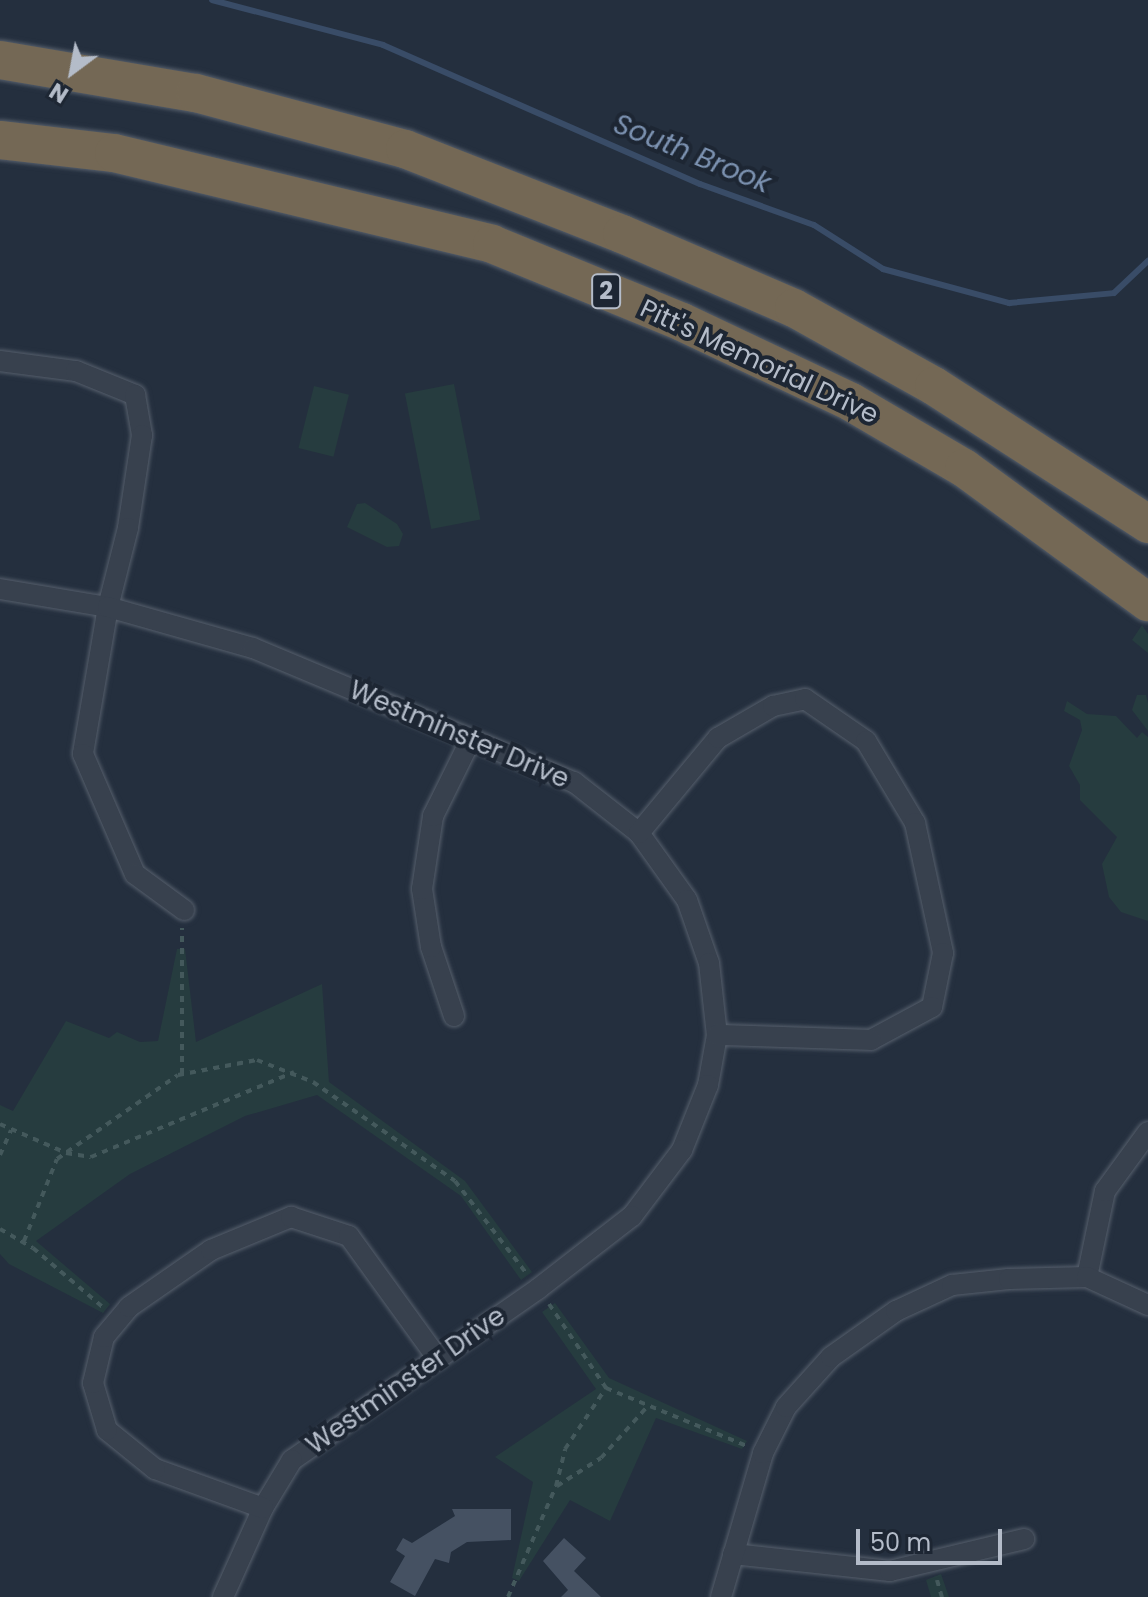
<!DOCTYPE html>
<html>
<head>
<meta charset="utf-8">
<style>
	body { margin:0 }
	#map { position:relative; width:1148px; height:1597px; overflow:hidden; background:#242f3e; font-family:Poppins,sans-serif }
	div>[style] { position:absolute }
	.green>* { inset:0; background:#263c3f; transform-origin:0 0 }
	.stream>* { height:6px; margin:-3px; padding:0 3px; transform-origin:3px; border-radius:3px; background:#394c67 }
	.building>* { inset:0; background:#455162 }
	.path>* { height:4px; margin-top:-2px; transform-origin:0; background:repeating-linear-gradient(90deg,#44595c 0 6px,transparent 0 12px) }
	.roads { filter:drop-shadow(0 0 2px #565f6c) drop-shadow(0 0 2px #565f6c) }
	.minor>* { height:20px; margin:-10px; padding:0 10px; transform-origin:10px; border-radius:10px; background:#38414e }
	.motorway>* { height:38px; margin:-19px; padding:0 19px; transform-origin:19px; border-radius:19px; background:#746855 }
	span { translate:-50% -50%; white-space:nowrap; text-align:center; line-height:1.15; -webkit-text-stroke:8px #1d2633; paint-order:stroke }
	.shield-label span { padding:2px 6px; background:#1d2633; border:2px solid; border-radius:6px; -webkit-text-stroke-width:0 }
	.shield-label { font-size:24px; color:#b4bcc9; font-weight:700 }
	.street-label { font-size:26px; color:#b4bcc9 }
	.water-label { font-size:28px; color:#7c92b1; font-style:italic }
	.north { position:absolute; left:32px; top:32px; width:80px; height:80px; -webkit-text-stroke:6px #1d2633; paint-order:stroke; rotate:212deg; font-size:22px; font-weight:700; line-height:32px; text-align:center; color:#b4bcc9 }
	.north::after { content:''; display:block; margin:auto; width:28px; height:36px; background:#b4bcc9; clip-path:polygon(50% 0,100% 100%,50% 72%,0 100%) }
	.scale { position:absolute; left:856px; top:1529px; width:146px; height:36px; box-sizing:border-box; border:4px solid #b4bcc9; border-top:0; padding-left:10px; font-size:24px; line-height:28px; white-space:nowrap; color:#b4bcc9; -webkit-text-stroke:6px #1d2633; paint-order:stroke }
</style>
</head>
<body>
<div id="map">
	<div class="green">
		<i style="left:454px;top:384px;width:138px;height:50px;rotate:79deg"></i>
		<i style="left:314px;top:386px;width:36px;height:64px;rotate:14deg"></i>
		<i style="clip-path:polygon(365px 503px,397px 524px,403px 534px,399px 546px,387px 547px,347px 527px,357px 504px)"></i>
		<i style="clip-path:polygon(1142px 625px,1148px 634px,1148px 653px,1132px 640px)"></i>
		<i style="clip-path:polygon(1137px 695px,1146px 695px,1148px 703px,1148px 731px,1132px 710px)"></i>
		<i style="clip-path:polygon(1067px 701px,1087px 714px,1116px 716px,1137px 738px,1142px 732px,1148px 737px,1148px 921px,1121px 912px,1109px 897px,1102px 864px,1117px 837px,1080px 800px,1080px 785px,1069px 766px,1082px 730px,1080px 720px,1064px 711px)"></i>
		<i style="clip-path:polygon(177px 949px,185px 949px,196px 1042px,322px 984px,329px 1082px,465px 1181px,532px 1272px,521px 1280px,461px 1196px,317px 1095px,245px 1116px,130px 1174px,36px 1241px,110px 1304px,103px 1313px,9px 1264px,0 1254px,0 1105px,13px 1111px,66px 1021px,109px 1038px,117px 1032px,140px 1042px,158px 1041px)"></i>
		<i style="clip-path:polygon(555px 1303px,609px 1378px,747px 1441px,742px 1449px,656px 1418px,610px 1521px,570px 1500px,519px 1581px,512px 1578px,533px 1482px,495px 1457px,596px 1389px,542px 1312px)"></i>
		<i style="clip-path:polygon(941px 1574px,949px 1597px,931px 1597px,926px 1580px)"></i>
	</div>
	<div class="stream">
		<i style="left:212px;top:0;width:177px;rotate:14.7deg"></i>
		<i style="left:383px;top:45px;width:346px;rotate:23.7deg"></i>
		<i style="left:700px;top:184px;width:121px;rotate:19.8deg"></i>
		<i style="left:814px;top:225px;width:82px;rotate:32.5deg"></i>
		<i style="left:883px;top:269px;width:131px;rotate:15.1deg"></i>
		<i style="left:1009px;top:303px;width:105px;rotate:-5.4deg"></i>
		<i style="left:1114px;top:293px;width:47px;rotate:-43.3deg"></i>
	</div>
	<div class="building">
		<i style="clip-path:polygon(452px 1509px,511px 1509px,511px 1540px,467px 1542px,451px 1552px,449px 1563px,435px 1559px,415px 1596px,390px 1582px,405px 1556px,396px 1550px,403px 1538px,412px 1543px,455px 1516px)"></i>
		<i style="clip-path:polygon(564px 1538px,586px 1558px,574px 1571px,601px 1597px,561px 1597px,568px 1590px,543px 1561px)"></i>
	</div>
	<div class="path">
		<i style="left:182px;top:1074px;width:146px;rotate:-90deg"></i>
		<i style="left:0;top:1124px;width:72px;rotate:23.7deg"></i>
		<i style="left:66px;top:1153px;width:25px;rotate:9deg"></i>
		<i style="left:91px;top:1157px;width:220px;rotate:-22.7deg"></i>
		<i style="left:0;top:1155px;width:27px;rotate:-66deg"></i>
		<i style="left:0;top:1229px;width:38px;rotate:30deg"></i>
		<i style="left:33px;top:1248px;width:94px;rotate:40.3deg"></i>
		<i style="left:24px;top:1241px;width:88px;rotate:-68.1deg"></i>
		<i style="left:57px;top:1159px;width:147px;rotate:-34.8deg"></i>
		<i style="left:178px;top:1075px;width:80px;rotate:-10.8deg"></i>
		<i style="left:257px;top:1060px;width:60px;rotate:21.4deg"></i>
		<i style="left:313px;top:1082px;width:173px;rotate:34.9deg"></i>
		<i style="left:455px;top:1181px;width:118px;rotate:52.3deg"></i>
		<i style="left:549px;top:1304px;width:102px;rotate:55.8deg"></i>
		<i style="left:606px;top:1388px;width:152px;rotate:22.4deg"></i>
		<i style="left:557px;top:1486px;width:52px;rotate:-32.5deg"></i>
		<i style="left:601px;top:1458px;width:69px;rotate:-48deg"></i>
		<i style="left:937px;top:1580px;width:18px;rotate:74deg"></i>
		<i style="left:508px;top:1597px;width:121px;rotate:-66.6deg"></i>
		<i style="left:556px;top:1486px;width:38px;rotate:-76deg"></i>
		<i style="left:565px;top:1449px;width:73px;rotate:-56.1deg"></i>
	</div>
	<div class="roads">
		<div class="minor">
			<i style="left:0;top:361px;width:77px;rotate:7.5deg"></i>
			<i style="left:76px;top:371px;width:64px;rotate:22.1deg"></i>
			<i style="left:135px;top:395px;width:41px;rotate:80.1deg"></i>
			<i style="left:142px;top:435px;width:94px;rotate:98.6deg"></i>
			<i style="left:128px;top:528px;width:81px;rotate:104.2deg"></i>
			<i style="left:108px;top:607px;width:149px;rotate:99.7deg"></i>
			<i style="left:83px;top:754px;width:131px;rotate:66.6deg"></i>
			<i style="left:135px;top:874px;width:61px;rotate:36.3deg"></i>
			<i style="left:0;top:589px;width:109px;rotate:9.5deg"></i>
			<i style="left:108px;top:607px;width:151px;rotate:15.8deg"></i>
			<i style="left:253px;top:648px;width:348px;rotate:22.7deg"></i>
			<i style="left:574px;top:782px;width:83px;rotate:38.1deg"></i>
			<i style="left:639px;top:833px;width:82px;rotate:54.4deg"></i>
			<i style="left:687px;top:900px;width:67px;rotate:70.8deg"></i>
			<i style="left:709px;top:963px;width:72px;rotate:83.7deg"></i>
			<i style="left:717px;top:1035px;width:51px;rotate:100.2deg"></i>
			<i style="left:708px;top:1085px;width:70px;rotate:111.8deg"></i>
			<i style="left:682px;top:1150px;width:83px;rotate:127.1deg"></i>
			<i style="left:632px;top:1216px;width:119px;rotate:142.2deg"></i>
			<i style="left:538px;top:1289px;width:300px;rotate:145.2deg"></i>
			<i style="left:292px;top:1460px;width:56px;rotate:121.1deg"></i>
			<i style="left:263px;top:1508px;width:98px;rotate:114.2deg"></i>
			<i style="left:639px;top:833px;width:124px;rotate:-50.3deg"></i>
			<i style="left:718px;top:738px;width:64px;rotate:-30.2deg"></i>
			<i style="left:773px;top:706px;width:33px;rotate:-12deg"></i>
			<i style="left:805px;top:699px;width:74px;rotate:34.5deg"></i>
			<i style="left:866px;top:741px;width:96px;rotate:59.1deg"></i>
			<i style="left:915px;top:823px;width:133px;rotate:77.8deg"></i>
			<i style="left:943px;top:953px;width:55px;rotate:101.5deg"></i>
			<i style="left:932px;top:1007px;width:69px;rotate:151.6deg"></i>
			<i style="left:871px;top:1040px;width:154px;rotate:-178.1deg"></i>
			<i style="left:454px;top:1016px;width:73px;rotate:-108.4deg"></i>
			<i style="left:431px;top:947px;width:59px;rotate:-98.8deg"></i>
			<i style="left:422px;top:889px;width:74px;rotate:-81.4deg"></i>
			<i style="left:433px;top:816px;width:86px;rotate:-63.7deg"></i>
			<i style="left:1087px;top:1277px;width:88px;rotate:-78.2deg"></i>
			<i style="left:1105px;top:1191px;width:73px;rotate:-53.9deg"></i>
			<i style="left:263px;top:1508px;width:115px;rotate:-160.1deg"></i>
			<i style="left:155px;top:1469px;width:62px;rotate:-140.9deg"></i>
			<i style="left:107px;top:1430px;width:49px;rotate:-106.6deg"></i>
			<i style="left:93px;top:1383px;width:47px;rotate:-76.6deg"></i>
			<i style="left:104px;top:1337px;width:39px;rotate:-50deg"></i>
			<i style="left:129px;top:1307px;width:100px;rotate:-34.8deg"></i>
			<i style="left:211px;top:1250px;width:87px;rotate:-22.4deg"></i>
			<i style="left:291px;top:1217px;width:61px;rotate:18.1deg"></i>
			<i style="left:349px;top:1236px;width:152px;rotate:54.1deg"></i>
			<i style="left:733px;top:1554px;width:158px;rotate:6.2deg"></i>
			<i style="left:890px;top:1571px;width:138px;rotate:-13.4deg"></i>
			<i style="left:721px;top:1597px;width:150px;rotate:-73.7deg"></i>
			<i style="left:763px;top:1453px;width:51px;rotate:-63.4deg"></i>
			<i style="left:786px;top:1407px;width:67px;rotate:-48deg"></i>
			<i style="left:831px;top:1357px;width:80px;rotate:-35.3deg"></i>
			<i style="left:896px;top:1311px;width:62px;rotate:-24.9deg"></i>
			<i style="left:952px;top:1285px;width:57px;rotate:-6deg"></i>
			<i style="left:1009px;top:1279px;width:78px;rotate:-1.5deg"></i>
			<i style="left:1087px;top:1277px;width:67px;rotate:24.7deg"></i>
		</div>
		<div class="motorway">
			<i style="left:0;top:60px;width:199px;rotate:9.6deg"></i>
			<i style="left:196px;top:93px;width:216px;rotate:15deg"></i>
			<i style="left:405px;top:149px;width:233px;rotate:21.4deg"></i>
			<i style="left:622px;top:234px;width:187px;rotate:23.3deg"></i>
			<i style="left:794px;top:308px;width:160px;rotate:29.1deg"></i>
			<i style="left:934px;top:386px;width:255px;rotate:32.8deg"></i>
			<i style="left:0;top:140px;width:115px;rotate:6.5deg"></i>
			<i style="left:114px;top:153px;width:389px;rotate:13.5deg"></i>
			<i style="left:492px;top:244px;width:205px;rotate:22.3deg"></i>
			<i style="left:682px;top:322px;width:187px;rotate:25.3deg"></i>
			<i style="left:851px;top:402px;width:131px;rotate:30.3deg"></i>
			<i style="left:964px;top:468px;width:228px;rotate:36.1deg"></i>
		</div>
	</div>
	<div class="shield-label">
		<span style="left:606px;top:291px">2</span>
	</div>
	<div class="street-label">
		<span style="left:759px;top:362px;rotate:25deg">Pitt's Memorial Drive</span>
		<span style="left:459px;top:735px;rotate:23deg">Westminster Drive</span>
		<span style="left:406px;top:1381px;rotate:-35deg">Westminster Drive</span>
	</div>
	<div class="water-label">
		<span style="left:692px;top:154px;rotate:22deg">South Brook</span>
	</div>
	<div class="north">N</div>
	<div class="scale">50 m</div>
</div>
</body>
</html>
